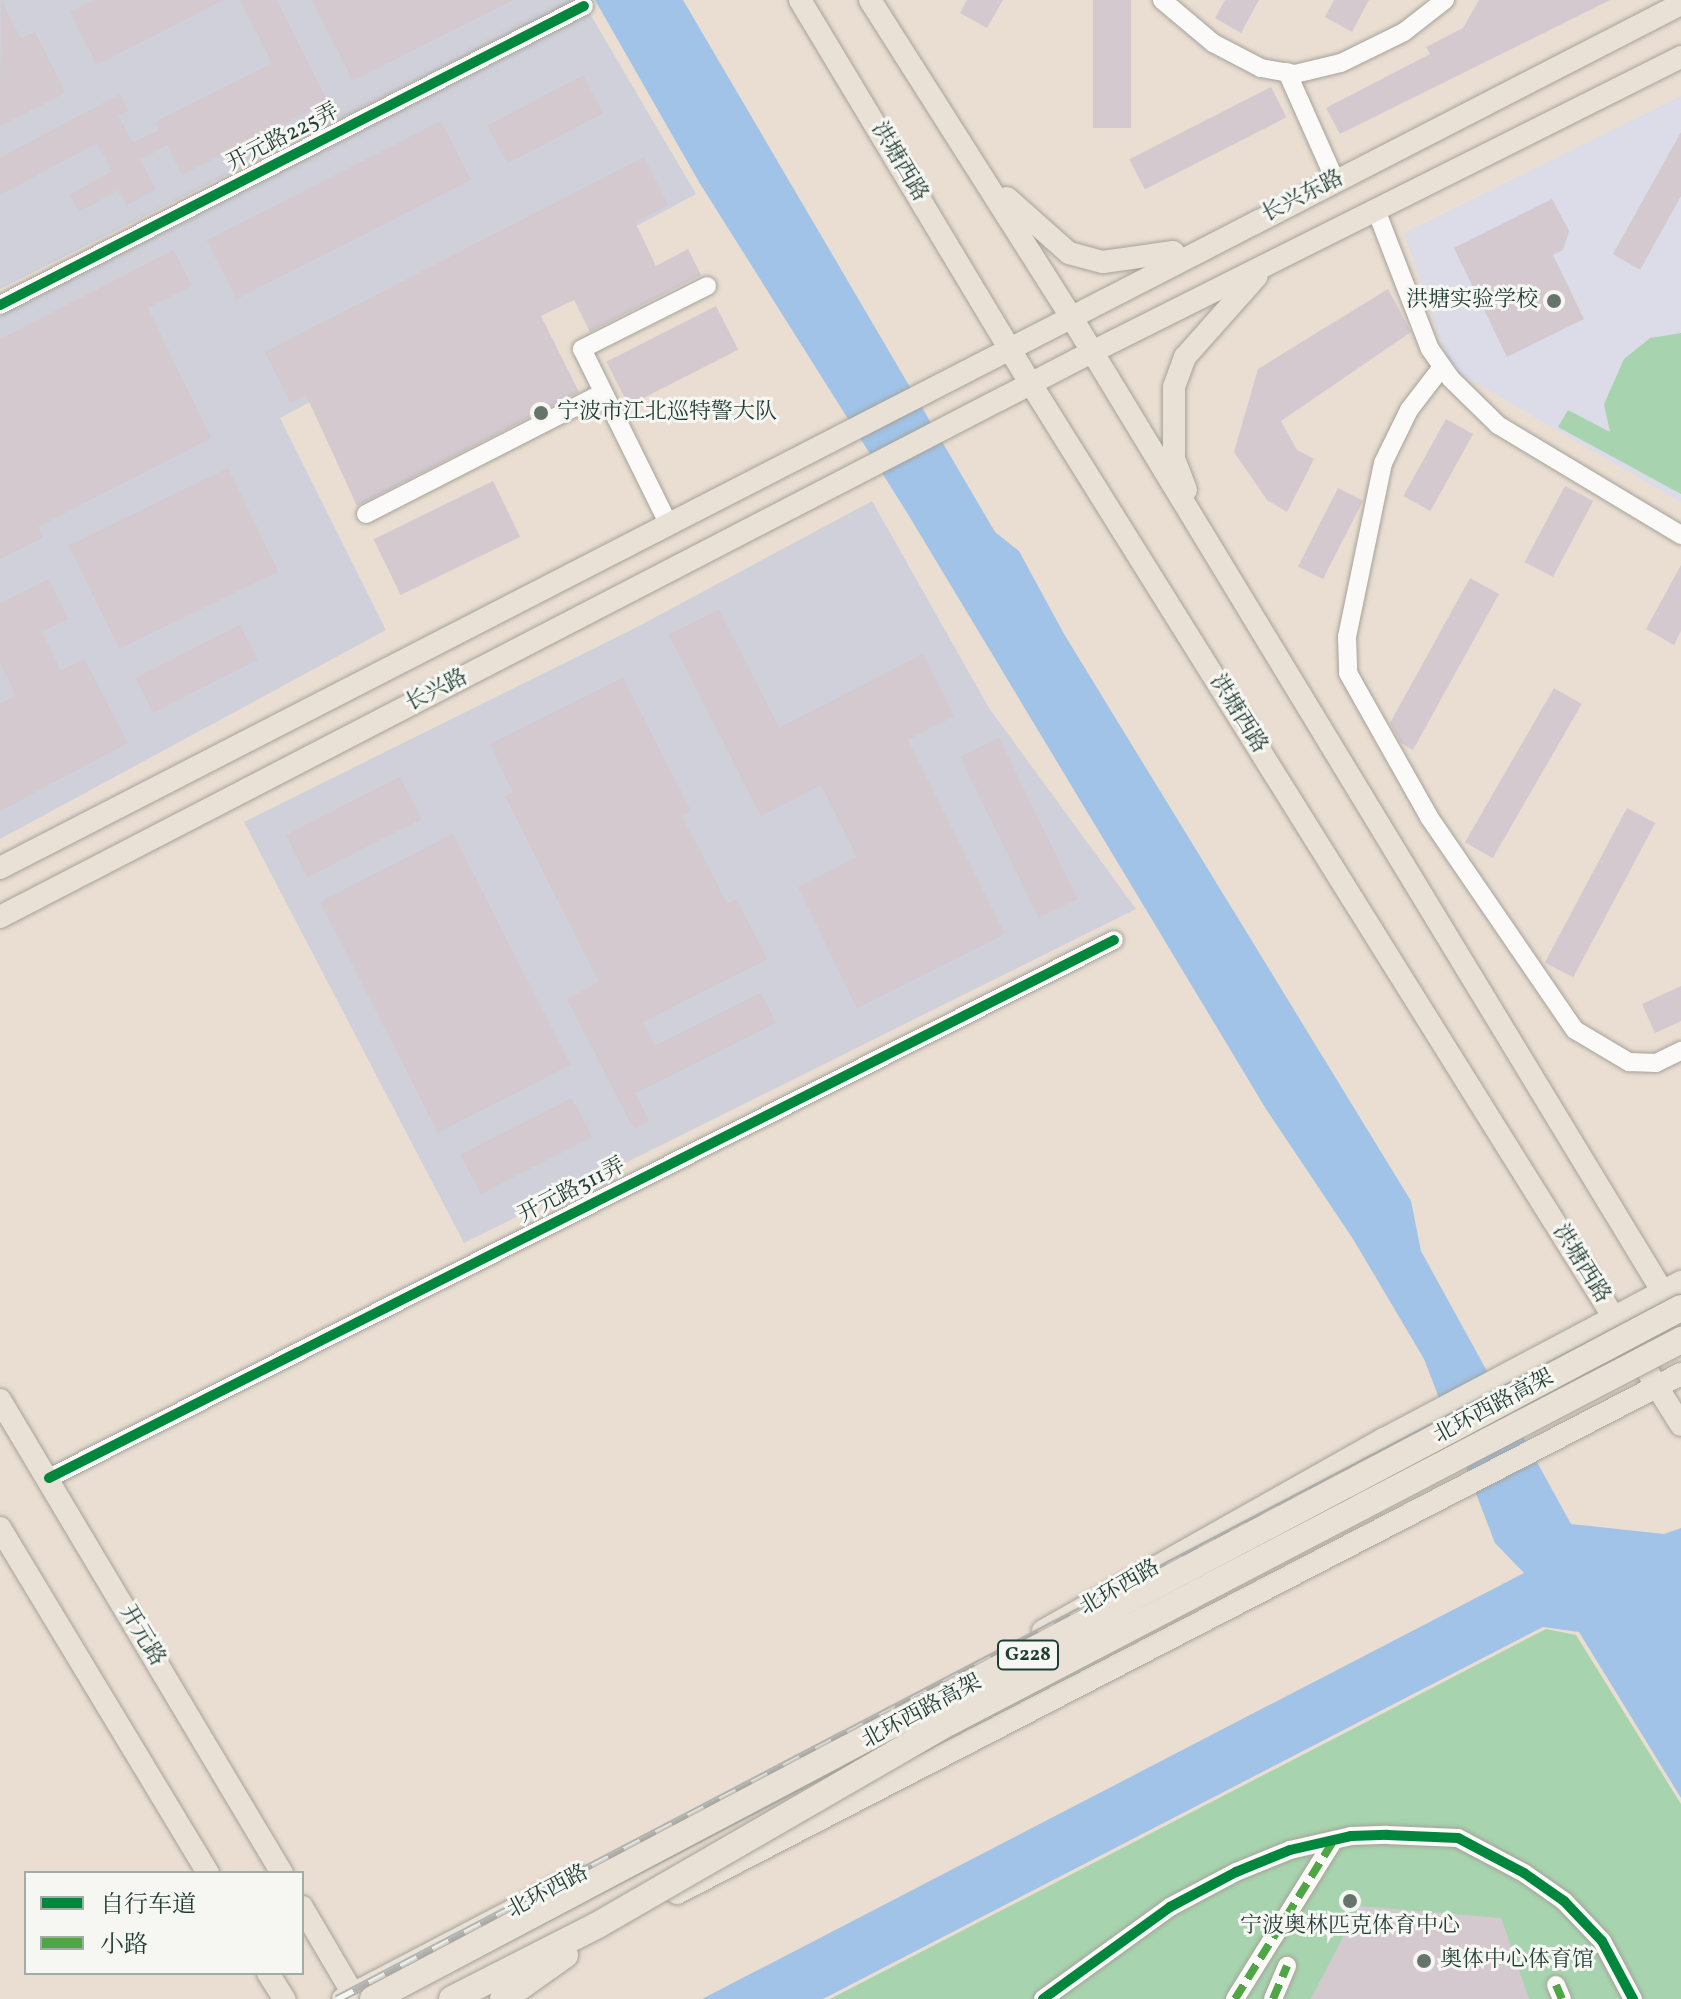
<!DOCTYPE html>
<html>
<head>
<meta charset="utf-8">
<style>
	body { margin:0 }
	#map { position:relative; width:1681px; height:1999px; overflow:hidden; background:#eaded2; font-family:Vollkorn,"Noto Serif SC",serif }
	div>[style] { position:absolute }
	.built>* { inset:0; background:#dbdce8 }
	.industrial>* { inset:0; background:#cfd0d9 }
	.green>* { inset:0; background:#a7d4ae }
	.water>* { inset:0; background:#a0c3e7 }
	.building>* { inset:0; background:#d3c9cf; transform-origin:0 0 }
	.roads { filter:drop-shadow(0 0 2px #a5a29a) drop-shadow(0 0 2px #a5a29a) }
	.minor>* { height:18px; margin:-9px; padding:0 9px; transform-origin:9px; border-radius:9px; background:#fcfaf8 }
	.major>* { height:22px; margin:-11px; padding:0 11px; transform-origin:11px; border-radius:11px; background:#e9e1d5 }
	.rail>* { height:9px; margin-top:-4.5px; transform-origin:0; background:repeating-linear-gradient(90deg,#f6f6f2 0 18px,#b3b4b2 0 36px); box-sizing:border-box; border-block:2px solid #b3b4b2 }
	.bridges { filter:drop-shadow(0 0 2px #a5a29a) drop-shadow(0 0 2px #a5a29a) }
	.highway-bridge>* { height:26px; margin:-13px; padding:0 13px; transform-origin:13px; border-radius:13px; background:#e9e1d5 }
	.quiet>* { height:8px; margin-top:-4px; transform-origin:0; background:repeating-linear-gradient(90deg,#4fa644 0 16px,transparent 0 24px) }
	.cycleway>* { height:10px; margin:-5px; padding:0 5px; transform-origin:5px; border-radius:5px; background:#00873e }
	.dots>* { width:22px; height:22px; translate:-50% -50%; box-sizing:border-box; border:4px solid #f6f6f2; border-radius:50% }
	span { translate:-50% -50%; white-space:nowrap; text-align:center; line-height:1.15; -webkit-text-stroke:6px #f6f6f2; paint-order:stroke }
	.shield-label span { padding:2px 6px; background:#f6f6f2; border:2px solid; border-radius:6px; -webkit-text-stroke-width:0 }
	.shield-label { font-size:20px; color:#1f3d34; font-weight:700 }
	.street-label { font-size:22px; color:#1f3d34 }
	.poi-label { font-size:22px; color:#1f3d34 }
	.right { translate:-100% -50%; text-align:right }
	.left { translate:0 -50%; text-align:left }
	.legend { position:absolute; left:24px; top:1871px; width:280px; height:104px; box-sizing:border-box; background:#f6f6f2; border:2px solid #a0aca6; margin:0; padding:10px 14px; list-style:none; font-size:24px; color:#1f3d34 }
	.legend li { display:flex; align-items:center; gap:16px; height:40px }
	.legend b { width:40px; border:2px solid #a0aca6 }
</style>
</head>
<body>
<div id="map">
	<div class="built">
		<i style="clip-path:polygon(1681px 96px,1681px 502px,1450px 368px,1404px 233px)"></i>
	</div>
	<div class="industrial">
		<i style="clip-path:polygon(0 0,576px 0,0 289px)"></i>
		<i style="clip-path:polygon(590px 14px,696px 194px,280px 418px,386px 630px,0 839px,0 316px)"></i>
		<i style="clip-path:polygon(872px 501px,989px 708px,1136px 909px,464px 1243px,244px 822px,637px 627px)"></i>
	</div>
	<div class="green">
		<i style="clip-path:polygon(1681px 333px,1681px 494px,1558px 427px,1568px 410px,1610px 432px,1604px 404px,1624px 359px,1650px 338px)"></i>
		<i style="clip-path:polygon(1546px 1629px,1576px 1635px,1681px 1804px,1681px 1999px,830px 1999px)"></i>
	</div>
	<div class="water">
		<i style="clip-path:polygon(595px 0,683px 0,995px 532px,1019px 551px,1064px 634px,1411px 1201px,1421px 1251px,1571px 1524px,1664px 1534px,1681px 1528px,1681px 1798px,1579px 1632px,1543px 1627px,823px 1999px,702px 1999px,1524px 1573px,1495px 1543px,1424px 1359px,1353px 1239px,1266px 1109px,906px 511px,699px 182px)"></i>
	</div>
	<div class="building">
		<i style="clip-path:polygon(1px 0,21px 39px,35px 32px,65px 93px,0 126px)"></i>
		<i style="clip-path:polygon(93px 0,223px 0,97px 65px,70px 12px)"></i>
		<i style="clip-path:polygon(240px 0,277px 0,328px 102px,182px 175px,167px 145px,140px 160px,156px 189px,127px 205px,118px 190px,79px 212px,70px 195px,112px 171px,97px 143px,0 195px,0 158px,120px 94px,129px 111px,118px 116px,133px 143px,159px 130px,155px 122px,272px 63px)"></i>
		<i style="clip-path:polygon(312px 0,513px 0,353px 81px)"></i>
		<i style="clip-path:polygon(967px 0,1003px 0,987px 28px,960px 13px)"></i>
		<i style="left:1093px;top:0;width:38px;height:128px"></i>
		<i style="clip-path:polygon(1225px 0,1259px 0,1241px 33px,1215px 18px)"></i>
		<i style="clip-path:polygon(1334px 0,1369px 0,1352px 32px,1325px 17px)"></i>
		<i style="clip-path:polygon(1479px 0,1610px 0,1340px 134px,1326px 108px,1430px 54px,1426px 47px,1463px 28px)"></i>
		<i style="left:583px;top:75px;width:43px;height:108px;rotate:62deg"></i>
		<i style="left:1271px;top:87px;width:34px;height:159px;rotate:63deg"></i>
		<i style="left:441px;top:121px;width:66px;height:263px;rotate:63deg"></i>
		<i style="clip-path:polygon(1681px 132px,1681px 196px,1640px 270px,1613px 254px)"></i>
		<i style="clip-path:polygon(644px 157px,668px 205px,635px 222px,656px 266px,688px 249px,701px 275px,590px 332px,574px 300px,541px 316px,579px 392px,357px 506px,306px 395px,291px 403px,265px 352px)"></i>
		<i style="clip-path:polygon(1552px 199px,1569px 231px,1563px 250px,1553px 255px,1584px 319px,1507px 357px,1454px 248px)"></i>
		<i style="clip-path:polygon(174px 250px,192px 286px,148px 308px,211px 438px,38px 527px,43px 537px,0 559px,0 339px)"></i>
		<i style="clip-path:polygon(1388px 289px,1411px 332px,1281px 421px,1297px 450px,1314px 459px,1287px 512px,1267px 500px,1234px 452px,1258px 369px)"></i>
		<i style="left:716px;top:306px;width:49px;height:123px;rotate:63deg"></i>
		<i style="left:1446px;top:419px;width:31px;height:88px;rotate:29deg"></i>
		<i style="left:228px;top:468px;width:115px;height:177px;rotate:64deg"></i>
		<i style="left:493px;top:481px;width:62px;height:133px;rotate:64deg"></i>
		<i style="left:1565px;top:486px;width:32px;height:86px;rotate:28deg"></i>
		<i style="left:1338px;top:488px;width:28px;height:88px;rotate:27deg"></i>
		<i style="clip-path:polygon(1681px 565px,1681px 631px,1674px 645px,1646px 629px)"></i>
		<i style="clip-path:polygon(1470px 578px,1499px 594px,1413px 750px,1401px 743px,1390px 723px)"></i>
		<i style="clip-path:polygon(48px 579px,68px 619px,42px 632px,61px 671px,84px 659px,128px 743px,0 811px,0 704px,16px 695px,0 662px,0 603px)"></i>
		<i style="clip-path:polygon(719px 610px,779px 728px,923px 654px,954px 716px,908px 740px,1005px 934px,857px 1008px,798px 887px,857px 857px,821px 785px,761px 816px,669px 635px)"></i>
		<i style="left:240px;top:625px;width:39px;height:117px;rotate:63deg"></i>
		<i style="clip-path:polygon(623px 678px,691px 811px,682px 816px,727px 904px,736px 899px,767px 959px,643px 1022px,655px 1046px,761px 993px,776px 1023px,635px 1093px,649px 1121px,634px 1129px,567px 999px,599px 982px,505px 796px,513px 792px,490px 744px)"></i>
		<i style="left:1554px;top:688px;width:32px;height:178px;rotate:30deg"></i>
		<i style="left:999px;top:738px;width:179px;height:43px;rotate:64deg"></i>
		<i style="left:400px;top:777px;width:47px;height:128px;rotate:63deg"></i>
		<i style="left:1627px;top:808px;width:32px;height:175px;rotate:28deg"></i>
		<i style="left:453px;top:834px;width:259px;height:149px;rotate:63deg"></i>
		<i style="clip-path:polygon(1681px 986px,1681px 1021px,1655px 1033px,1642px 1004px)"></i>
		<i style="left:572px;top:1098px;width:44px;height:125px;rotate:63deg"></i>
		<i style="clip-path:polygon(1359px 1906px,1501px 1918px,1529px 1999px,1311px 1999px)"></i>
	</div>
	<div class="roads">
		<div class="minor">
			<i style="left:1162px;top:0;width:67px;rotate:40.1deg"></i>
			<i style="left:1213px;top:43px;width:54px;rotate:27.5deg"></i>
			<i style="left:1261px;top:68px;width:35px;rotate:10deg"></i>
			<i style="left:1295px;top:74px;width:47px;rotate:-13.4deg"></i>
			<i style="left:1341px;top:63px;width:70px;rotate:-26.2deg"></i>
			<i style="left:1404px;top:32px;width:52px;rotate:-38deg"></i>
			<i style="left:1287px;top:72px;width:118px;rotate:66deg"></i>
			<i style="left:1376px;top:210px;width:149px;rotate:68.8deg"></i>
			<i style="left:1430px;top:349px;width:35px;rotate:55deg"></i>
			<i style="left:1450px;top:378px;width:67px;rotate:44.4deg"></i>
			<i style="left:1498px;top:425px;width:214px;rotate:31deg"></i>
			<i style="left:0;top:305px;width:656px;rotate:-27.11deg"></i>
			<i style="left:1442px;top:367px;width:54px;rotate:127.5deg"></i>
			<i style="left:1409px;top:410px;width:59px;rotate:116.1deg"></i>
			<i style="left:1383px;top:463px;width:178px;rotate:101.7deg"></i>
			<i style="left:1347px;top:637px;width:36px;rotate:88deg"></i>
			<i style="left:1348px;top:673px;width:165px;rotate:60.6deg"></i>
			<i style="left:1429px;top:817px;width:258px;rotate:55.6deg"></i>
			<i style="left:1575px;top:1030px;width:63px;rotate:30.7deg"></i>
			<i style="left:1629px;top:1062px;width:27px;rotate:2deg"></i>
			<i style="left:1656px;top:1063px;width:28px;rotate:-26deg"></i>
			<i style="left:366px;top:514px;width:264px;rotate:-27.1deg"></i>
			<i style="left:668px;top:523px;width:194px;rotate:-116.3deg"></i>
			<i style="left:582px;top:349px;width:140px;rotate:-26.7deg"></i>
			<i style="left:49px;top:1478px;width:1193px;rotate:-26.8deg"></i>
			<i style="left:1556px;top:1985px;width:15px;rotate:67deg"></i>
			<i style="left:1043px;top:1999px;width:157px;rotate:-35.9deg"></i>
			<i style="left:1170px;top:1907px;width:75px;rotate:-27.9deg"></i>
			<i style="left:1236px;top:1872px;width:58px;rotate:-22.2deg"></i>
			<i style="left:1290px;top:1850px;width:63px;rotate:-12.9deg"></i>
			<i style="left:1351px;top:1836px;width:36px;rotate:-2deg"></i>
			<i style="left:1387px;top:1835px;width:71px;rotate:2.4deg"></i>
			<i style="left:1458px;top:1838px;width:75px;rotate:27.9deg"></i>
			<i style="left:1524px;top:1873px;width:49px;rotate:35deg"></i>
			<i style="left:1564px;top:1901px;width:55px;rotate:46.5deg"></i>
			<i style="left:1602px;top:1941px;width:66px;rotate:61.9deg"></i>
			<i style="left:1235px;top:1999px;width:187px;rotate:-58.1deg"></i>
			<i style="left:1273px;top:1999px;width:36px;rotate:-67deg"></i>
		</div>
		<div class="major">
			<i style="left:800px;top:0;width:448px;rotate:59deg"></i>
			<i style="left:1031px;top:384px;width:1227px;rotate:58.02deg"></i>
			<i style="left:870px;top:0;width:373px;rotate:57.6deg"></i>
			<i style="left:1070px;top:315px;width:1178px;rotate:58.75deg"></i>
			<i style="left:1007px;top:198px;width:83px;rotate:41.6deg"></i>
			<i style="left:1069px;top:253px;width:35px;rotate:15deg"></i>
			<i style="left:1103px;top:262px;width:71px;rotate:-8.1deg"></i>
			<i style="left:1186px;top:490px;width:33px;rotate:-111deg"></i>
			<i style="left:1174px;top:459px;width:72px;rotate:-90deg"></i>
			<i style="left:1174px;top:387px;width:32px;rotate:-70deg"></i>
			<i style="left:1185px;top:357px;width:108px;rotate:-48.4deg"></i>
			<i style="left:0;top:868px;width:1890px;rotate:-27.2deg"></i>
			<i style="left:0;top:917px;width:1227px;rotate:-27.36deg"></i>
			<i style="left:1090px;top:353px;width:661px;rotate:-26.6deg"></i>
			<i style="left:0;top:1400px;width:551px;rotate:59.2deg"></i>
			<i style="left:0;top:1528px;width:403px;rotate:58.9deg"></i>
			<i style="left:1043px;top:1631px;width:391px;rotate:-29.4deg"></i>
			<i style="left:1384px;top:1439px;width:336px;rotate:-27.9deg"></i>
			<i style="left:677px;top:1893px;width:1130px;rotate:-27.34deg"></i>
			<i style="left:302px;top:1907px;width:107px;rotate:59.6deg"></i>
			<i style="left:268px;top:1973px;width:31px;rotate:58deg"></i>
			<i style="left:343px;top:1999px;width:265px;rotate:-27.6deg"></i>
		</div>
	</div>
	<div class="rail">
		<i style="left:337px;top:1999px;width:1516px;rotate:-27.58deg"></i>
		<i style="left:390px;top:1999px;width:1456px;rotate:-27.53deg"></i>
	</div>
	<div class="bridges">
		<div class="highway-bridge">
			<i style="left:373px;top:1999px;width:1479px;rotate:-27.85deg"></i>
			<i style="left:452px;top:1999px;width:161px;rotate:-26.9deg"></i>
			<i style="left:596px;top:1926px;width:409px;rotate:-30deg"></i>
			<i style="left:950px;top:1722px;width:825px;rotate:-27.59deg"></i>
			<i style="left:503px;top:1999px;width:76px;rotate:-35.4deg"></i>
		</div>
	</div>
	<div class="quiet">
		<i style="left:1556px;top:1985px;width:15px;rotate:67deg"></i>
		<i style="left:1235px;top:1999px;width:187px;rotate:-58.1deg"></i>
		<i style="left:1273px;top:1999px;width:36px;rotate:-67deg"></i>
	</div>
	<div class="cycleway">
		<i style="left:0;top:305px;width:656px;rotate:-27.11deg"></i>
		<i style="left:49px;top:1478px;width:1193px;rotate:-26.8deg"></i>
		<i style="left:1043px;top:1999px;width:157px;rotate:-35.9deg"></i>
		<i style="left:1170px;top:1907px;width:75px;rotate:-27.9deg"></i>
		<i style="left:1236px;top:1872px;width:58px;rotate:-22.2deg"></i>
		<i style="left:1290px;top:1850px;width:63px;rotate:-12.9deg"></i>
		<i style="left:1351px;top:1836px;width:36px;rotate:-2deg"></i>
		<i style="left:1387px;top:1835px;width:71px;rotate:2.4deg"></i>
		<i style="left:1458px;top:1838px;width:75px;rotate:27.9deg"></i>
		<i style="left:1524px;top:1873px;width:49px;rotate:35deg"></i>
		<i style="left:1564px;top:1901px;width:55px;rotate:46.5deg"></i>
		<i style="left:1602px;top:1941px;width:66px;rotate:61.9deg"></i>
	</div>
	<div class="dots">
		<i style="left:1554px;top:301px;background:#66756b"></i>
		<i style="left:541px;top:413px;background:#66756b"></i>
		<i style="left:1350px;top:1901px;background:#66756b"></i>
		<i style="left:1424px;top:1961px;background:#66756b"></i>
	</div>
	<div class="shield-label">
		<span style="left:1028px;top:1655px">G228</span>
	</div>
	<div class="street-label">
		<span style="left:283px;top:138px;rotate:-27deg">开元路225弄</span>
		<span style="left:899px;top:162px;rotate:59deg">洪塘西路</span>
		<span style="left:1303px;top:197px;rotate:-27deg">长兴东路</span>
		<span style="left:437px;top:691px;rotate:-27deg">长兴路</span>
		<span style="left:1238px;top:714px;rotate:58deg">洪塘西路</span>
		<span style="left:572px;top:1191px;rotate:-27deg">开元路311弄</span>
		<span style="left:1581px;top:1264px;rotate:58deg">洪塘西路</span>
		<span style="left:1494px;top:1407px;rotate:-28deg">北环西路高架</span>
		<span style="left:1120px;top:1588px;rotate:-30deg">北环西路</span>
		<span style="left:142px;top:1636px;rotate:59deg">开元路</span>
		<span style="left:922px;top:1712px;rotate:-28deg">北环西路高架</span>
		<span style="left:548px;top:1892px;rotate:-28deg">北环西路</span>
	</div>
	<div class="poi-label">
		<span class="right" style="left:1538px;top:301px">洪塘实验学校</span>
		<span class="left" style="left:557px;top:413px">宁波市江北巡特警大队</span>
		<span style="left:1350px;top:1927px">宁波奥林匹克体育中心</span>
		<span class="left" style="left:1440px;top:1961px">奥体中心体育馆</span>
	</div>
	<ul class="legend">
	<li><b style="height:10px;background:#00873e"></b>自行车道</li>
	<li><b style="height:10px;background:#4fa644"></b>小路</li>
	</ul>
</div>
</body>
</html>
